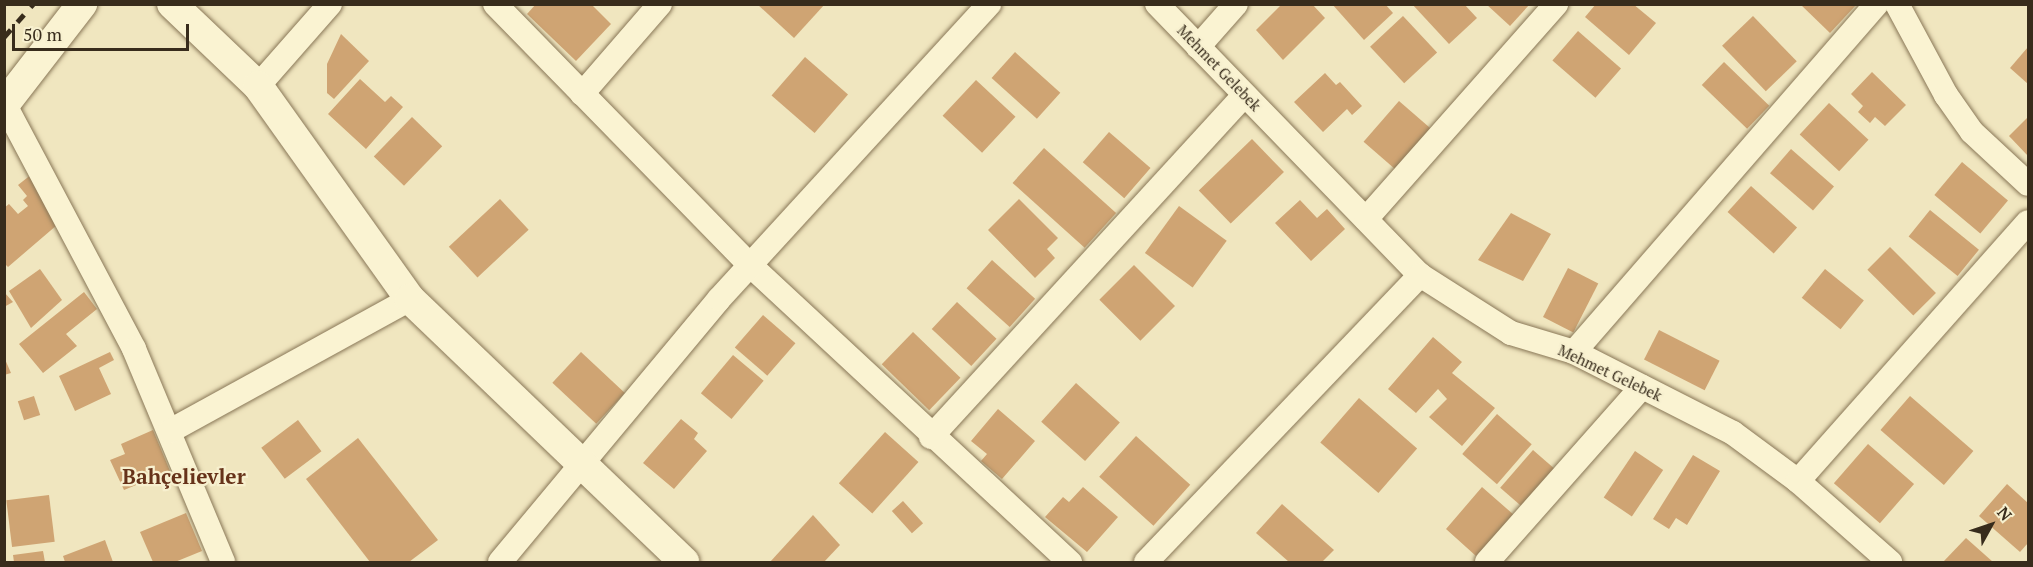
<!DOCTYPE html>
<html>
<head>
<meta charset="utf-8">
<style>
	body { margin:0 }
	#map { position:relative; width:2033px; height:567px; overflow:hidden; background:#f0e6bf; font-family:"PT Serif",serif }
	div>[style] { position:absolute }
	.building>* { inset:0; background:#cfa473; transform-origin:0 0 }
	.roads { filter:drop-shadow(0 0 2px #897757) drop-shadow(0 0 2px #897757) }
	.minor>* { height:24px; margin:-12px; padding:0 12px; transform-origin:12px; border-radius:12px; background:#faf3d2 }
	.tertiary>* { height:30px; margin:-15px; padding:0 15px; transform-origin:15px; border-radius:15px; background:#faf3d2 }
	.rail>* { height:4.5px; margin-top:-2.25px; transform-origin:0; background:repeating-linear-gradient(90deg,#382c1c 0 10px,transparent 0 20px) }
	span { translate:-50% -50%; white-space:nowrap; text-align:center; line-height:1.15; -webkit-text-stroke:4.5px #f7f0cf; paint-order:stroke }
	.street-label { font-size:15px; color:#382c1c }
	.district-label { font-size:21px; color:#663219; font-weight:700 }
	.frame { position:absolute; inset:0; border:6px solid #382c1c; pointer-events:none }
	.north { position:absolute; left:1961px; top:495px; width:60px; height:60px; -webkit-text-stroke:4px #f7f0cf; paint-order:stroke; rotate:50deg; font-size:16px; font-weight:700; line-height:24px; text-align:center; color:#382c1c }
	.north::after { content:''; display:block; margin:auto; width:21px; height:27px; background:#382c1c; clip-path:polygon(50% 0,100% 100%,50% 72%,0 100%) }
	.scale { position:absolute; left:12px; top:24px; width:177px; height:27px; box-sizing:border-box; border:3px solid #382c1c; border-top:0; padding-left:8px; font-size:18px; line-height:21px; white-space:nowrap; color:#382c1c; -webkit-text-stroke:4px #f7f0cf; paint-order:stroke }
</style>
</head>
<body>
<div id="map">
	<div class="building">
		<i style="clip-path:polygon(536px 4px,591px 4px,611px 24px,576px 61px,527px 14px)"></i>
		<i style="clip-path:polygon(757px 4px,825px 4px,794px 38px)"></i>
		<i style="clip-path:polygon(1282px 4px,1312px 4px,1325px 18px,1283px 60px,1256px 30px)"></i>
		<i style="clip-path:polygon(1332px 4px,1385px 4px,1393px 13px,1364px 40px)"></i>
		<i style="clip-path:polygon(1412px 4px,1464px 4px,1477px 18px,1449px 44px)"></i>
		<i style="clip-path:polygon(1486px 4px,1530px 4px,1510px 26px)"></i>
		<i style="clip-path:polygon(1596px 4px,1633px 4px,1656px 23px,1629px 55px,1585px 17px)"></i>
		<i style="clip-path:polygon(1800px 4px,1857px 4px,1830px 33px)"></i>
		<i style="left:1403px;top:16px;width:50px;height:45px;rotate:47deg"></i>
		<i style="left:1753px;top:16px;width:63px;height:43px;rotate:46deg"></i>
		<i style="left:1578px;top:31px;width:57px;height:39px;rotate:41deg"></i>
		<i style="clip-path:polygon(341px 34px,369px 61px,334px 99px,327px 93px,327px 64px)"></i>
		<i style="clip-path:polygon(2028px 47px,2028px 84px,2010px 68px)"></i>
		<i style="left:1015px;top:52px;width:61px;height:35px;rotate:42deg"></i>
		<i style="left:805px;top:57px;width:57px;height:51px;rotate:41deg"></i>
		<i style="left:1724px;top:62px;width:63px;height:32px;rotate:44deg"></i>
		<i style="clip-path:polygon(1872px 72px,1906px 105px,1885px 126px,1875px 117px,1870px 123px,1858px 112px,1863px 106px,1851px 94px)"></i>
		<i style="clip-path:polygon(1325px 73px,1336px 85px,1340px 82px,1362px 106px,1352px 115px,1347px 109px,1323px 132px,1294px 102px)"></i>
		<i style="clip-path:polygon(360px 79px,385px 102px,391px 96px,403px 107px,366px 149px,328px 114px)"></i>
		<i style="left:976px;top:80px;width:54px;height:49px;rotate:43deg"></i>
		<i style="left:1399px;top:101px;width:50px;height:54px;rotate:41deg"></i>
		<i style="left:1829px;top:103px;width:54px;height:43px;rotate:43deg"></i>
		<i style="left:412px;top:117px;width:42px;height:55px;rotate:44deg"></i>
		<i style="clip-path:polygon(2028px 117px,2028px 156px,2009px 136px)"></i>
		<i style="left:1109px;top:132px;width:55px;height:40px;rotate:41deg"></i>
		<i style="left:1252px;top:139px;width:46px;height:74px;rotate:46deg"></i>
		<i style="left:1044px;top:148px;width:97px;height:47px;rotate:42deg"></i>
		<i style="left:1791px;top:149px;width:57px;height:32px;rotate:41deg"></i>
		<i style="left:1962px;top:162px;width:60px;height:43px;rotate:40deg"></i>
		<i style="clip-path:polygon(32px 174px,57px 225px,8px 267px,4px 263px,4px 208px,9px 204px,18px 214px,28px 206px,23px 200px,27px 196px,18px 185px)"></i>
		<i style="left:1751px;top:186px;width:62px;height:35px;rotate:42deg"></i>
		<i style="left:500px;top:199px;width:42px;height:70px;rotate:47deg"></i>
		<i style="clip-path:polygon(1019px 199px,1058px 238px,1047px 249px,1055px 258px,1035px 278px,988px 230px)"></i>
		<i style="clip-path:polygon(1300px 200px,1317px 218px,1327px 209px,1345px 229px,1311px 261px,1275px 223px)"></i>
		<i style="left:1179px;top:206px;width:59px;height:58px;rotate:36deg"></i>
		<i style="left:1930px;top:210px;width:63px;height:34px;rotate:39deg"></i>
		<i style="clip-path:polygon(1511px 213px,1551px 234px,1523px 281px,1478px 260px)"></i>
		<i style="left:1890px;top:247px;width:65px;height:32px;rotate:45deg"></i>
		<i style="left:992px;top:260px;width:58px;height:38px;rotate:42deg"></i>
		<i style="left:1134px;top:265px;width:58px;height:49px;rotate:45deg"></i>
		<i style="left:1568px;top:268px;width:34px;height:55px;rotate:27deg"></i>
		<i style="clip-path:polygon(40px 269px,62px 300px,31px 328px,9px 291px)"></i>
		<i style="left:1825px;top:269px;width:50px;height:37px;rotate:39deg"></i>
		<i style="clip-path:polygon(4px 292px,13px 302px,4px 307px)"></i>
		<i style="clip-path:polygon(84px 292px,97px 309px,66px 334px,77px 346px,43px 373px,19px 344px)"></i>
		<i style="left:957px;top:302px;width:54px;height:37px;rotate:43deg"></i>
		<i style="left:763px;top:315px;width:43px;height:43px;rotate:41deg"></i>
		<i style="left:1659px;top:330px;width:68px;height:33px;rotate:27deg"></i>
		<i style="left:913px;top:332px;width:66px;height:45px;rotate:44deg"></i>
		<i style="clip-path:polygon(1433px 337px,1462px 362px,1452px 373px,1495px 408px,1462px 446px,1429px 417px,1447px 399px,1438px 389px,1416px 413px,1388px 389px)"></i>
		<i style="clip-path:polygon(110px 352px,114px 360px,99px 368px,111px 394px,75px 411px,59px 376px)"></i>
		<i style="left:581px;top:352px;width:60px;height:42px;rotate:43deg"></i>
		<i style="left:733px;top:355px;width:40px;height:50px;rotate:40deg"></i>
		<i style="clip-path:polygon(4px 357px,11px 373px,4px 375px)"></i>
		<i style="left:1076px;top:383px;width:59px;height:52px;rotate:42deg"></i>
		<i style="left:34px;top:396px;width:20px;height:17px;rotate:72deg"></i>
		<i style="left:1910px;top:396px;width:84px;height:45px;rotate:41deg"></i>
		<i style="left:1359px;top:398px;width:77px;height:59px;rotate:41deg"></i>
		<i style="clip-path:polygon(998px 409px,1035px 441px,1002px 479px,981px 461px,987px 454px,971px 441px)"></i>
		<i style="left:1497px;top:414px;width:46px;height:53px;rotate:41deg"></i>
		<i style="clip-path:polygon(681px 419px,698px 433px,694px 439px,707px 451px,674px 489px,643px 463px)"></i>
		<i style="left:298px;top:420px;width:39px;height:46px;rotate:53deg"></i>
		<i style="clip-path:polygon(153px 430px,170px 471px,124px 490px,110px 460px,125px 454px,121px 444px)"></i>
		<i style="left:885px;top:432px;width:45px;height:69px;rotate:42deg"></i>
		<i style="left:1136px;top:436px;width:73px;height:55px;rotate:42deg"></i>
		<i style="clip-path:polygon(358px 438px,438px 540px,409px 562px,370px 562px,306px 479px)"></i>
		<i style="left:1868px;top:444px;width:61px;height:52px;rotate:41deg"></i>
		<i style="left:1533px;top:450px;width:38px;height:50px;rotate:41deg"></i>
		<i style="left:1635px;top:451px;width:34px;height:56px;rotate:34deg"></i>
		<i style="clip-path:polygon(1693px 455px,1720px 471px,1687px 525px,1676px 518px,1669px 529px,1653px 519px)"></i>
		<i style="clip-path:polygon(2007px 484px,2028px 503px,2028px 543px,2020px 552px,1979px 516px)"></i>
		<i style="clip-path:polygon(1083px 487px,1118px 517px,1087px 552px,1045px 517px,1063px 497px,1069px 502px)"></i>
		<i style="clip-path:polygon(1482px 487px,1522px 522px,1489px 542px,1476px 556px,1446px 529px)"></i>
		<i style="left:49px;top:495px;width:47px;height:43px;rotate:83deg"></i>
		<i style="left:903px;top:501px;width:30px;height:15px;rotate:48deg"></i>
		<i style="clip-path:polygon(1282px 504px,1334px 550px,1322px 562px,1289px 562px,1256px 533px)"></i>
		<i style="clip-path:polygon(186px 513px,202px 551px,175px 562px,153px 562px,140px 532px)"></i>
		<i style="clip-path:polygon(813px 515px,840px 545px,824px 562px,770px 562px)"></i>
		<i style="clip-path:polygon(1966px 538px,1993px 562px,1943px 562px)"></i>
		<i style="clip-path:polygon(105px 540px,113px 562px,65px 562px,63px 556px)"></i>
		<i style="clip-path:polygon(43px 551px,45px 562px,14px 562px,13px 555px)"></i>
	</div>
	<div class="roads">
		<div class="minor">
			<i style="left:495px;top:4px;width:365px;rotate:45.7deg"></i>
			<i style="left:750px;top:265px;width:437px;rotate:42.9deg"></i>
			<i style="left:1157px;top:4px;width:378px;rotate:45.9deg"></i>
			<i style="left:1420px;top:275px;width:108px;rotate:32.5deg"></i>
			<i style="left:1511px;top:333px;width:66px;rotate:16.8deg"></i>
			<i style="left:1574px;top:352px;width:178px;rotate:27deg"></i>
			<i style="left:1733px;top:433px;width:81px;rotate:36.4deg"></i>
			<i style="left:1798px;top:481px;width:123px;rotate:41.4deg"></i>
			<i style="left:1897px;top:4px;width:103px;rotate:61.7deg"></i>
			<i style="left:1946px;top:95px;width:45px;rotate:54.9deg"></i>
			<i style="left:1972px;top:132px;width:76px;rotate:42.9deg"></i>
			<i style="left:1198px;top:47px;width:57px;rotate:-48.5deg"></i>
			<i style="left:258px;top:86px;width:109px;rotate:-48.7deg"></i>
			<i style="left:582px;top:94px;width:119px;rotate:-49.1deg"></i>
			<i style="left:5px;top:105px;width:276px;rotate:62.1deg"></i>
			<i style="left:134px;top:349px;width:231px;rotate:67.3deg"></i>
			<i style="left:1366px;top:219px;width:287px;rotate:-48.5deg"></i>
			<i style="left:1574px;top:352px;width:461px;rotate:-49deg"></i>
			<i style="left:170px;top:431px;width:274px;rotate:-28.8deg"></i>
			<i style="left:931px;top:437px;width:464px;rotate:-47.5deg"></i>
			<i style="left:1798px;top:481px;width:346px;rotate:-48.4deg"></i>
			<i style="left:500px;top:562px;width:342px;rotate:-50.2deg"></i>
			<i style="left:719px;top:299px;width:400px;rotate:-47.5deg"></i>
			<i style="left:1146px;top:562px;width:397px;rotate:-46.3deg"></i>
			<i style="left:1487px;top:562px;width:234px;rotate:-48.5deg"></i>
		</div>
		<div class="tertiary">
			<i style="left:172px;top:4px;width:119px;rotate:43.6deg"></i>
			<i style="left:258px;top:86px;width:262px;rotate:54.5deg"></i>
			<i style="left:410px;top:299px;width:380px;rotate:43.8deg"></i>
			<i style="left:4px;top:105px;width:128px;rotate:-52.3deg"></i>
		</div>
	</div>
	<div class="rail">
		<i style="left:4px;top:37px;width:44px;rotate:-48.7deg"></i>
	</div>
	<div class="street-label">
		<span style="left:1219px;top:68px;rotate:46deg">Mehmet Gelebek</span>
		<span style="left:1610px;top:373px;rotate:25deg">Mehmet Gelebek</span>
	</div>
	<div class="district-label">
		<span style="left:184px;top:476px">Bahçelievler</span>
	</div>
	<div class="frame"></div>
	<div class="north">N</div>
	<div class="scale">50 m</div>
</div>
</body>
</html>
